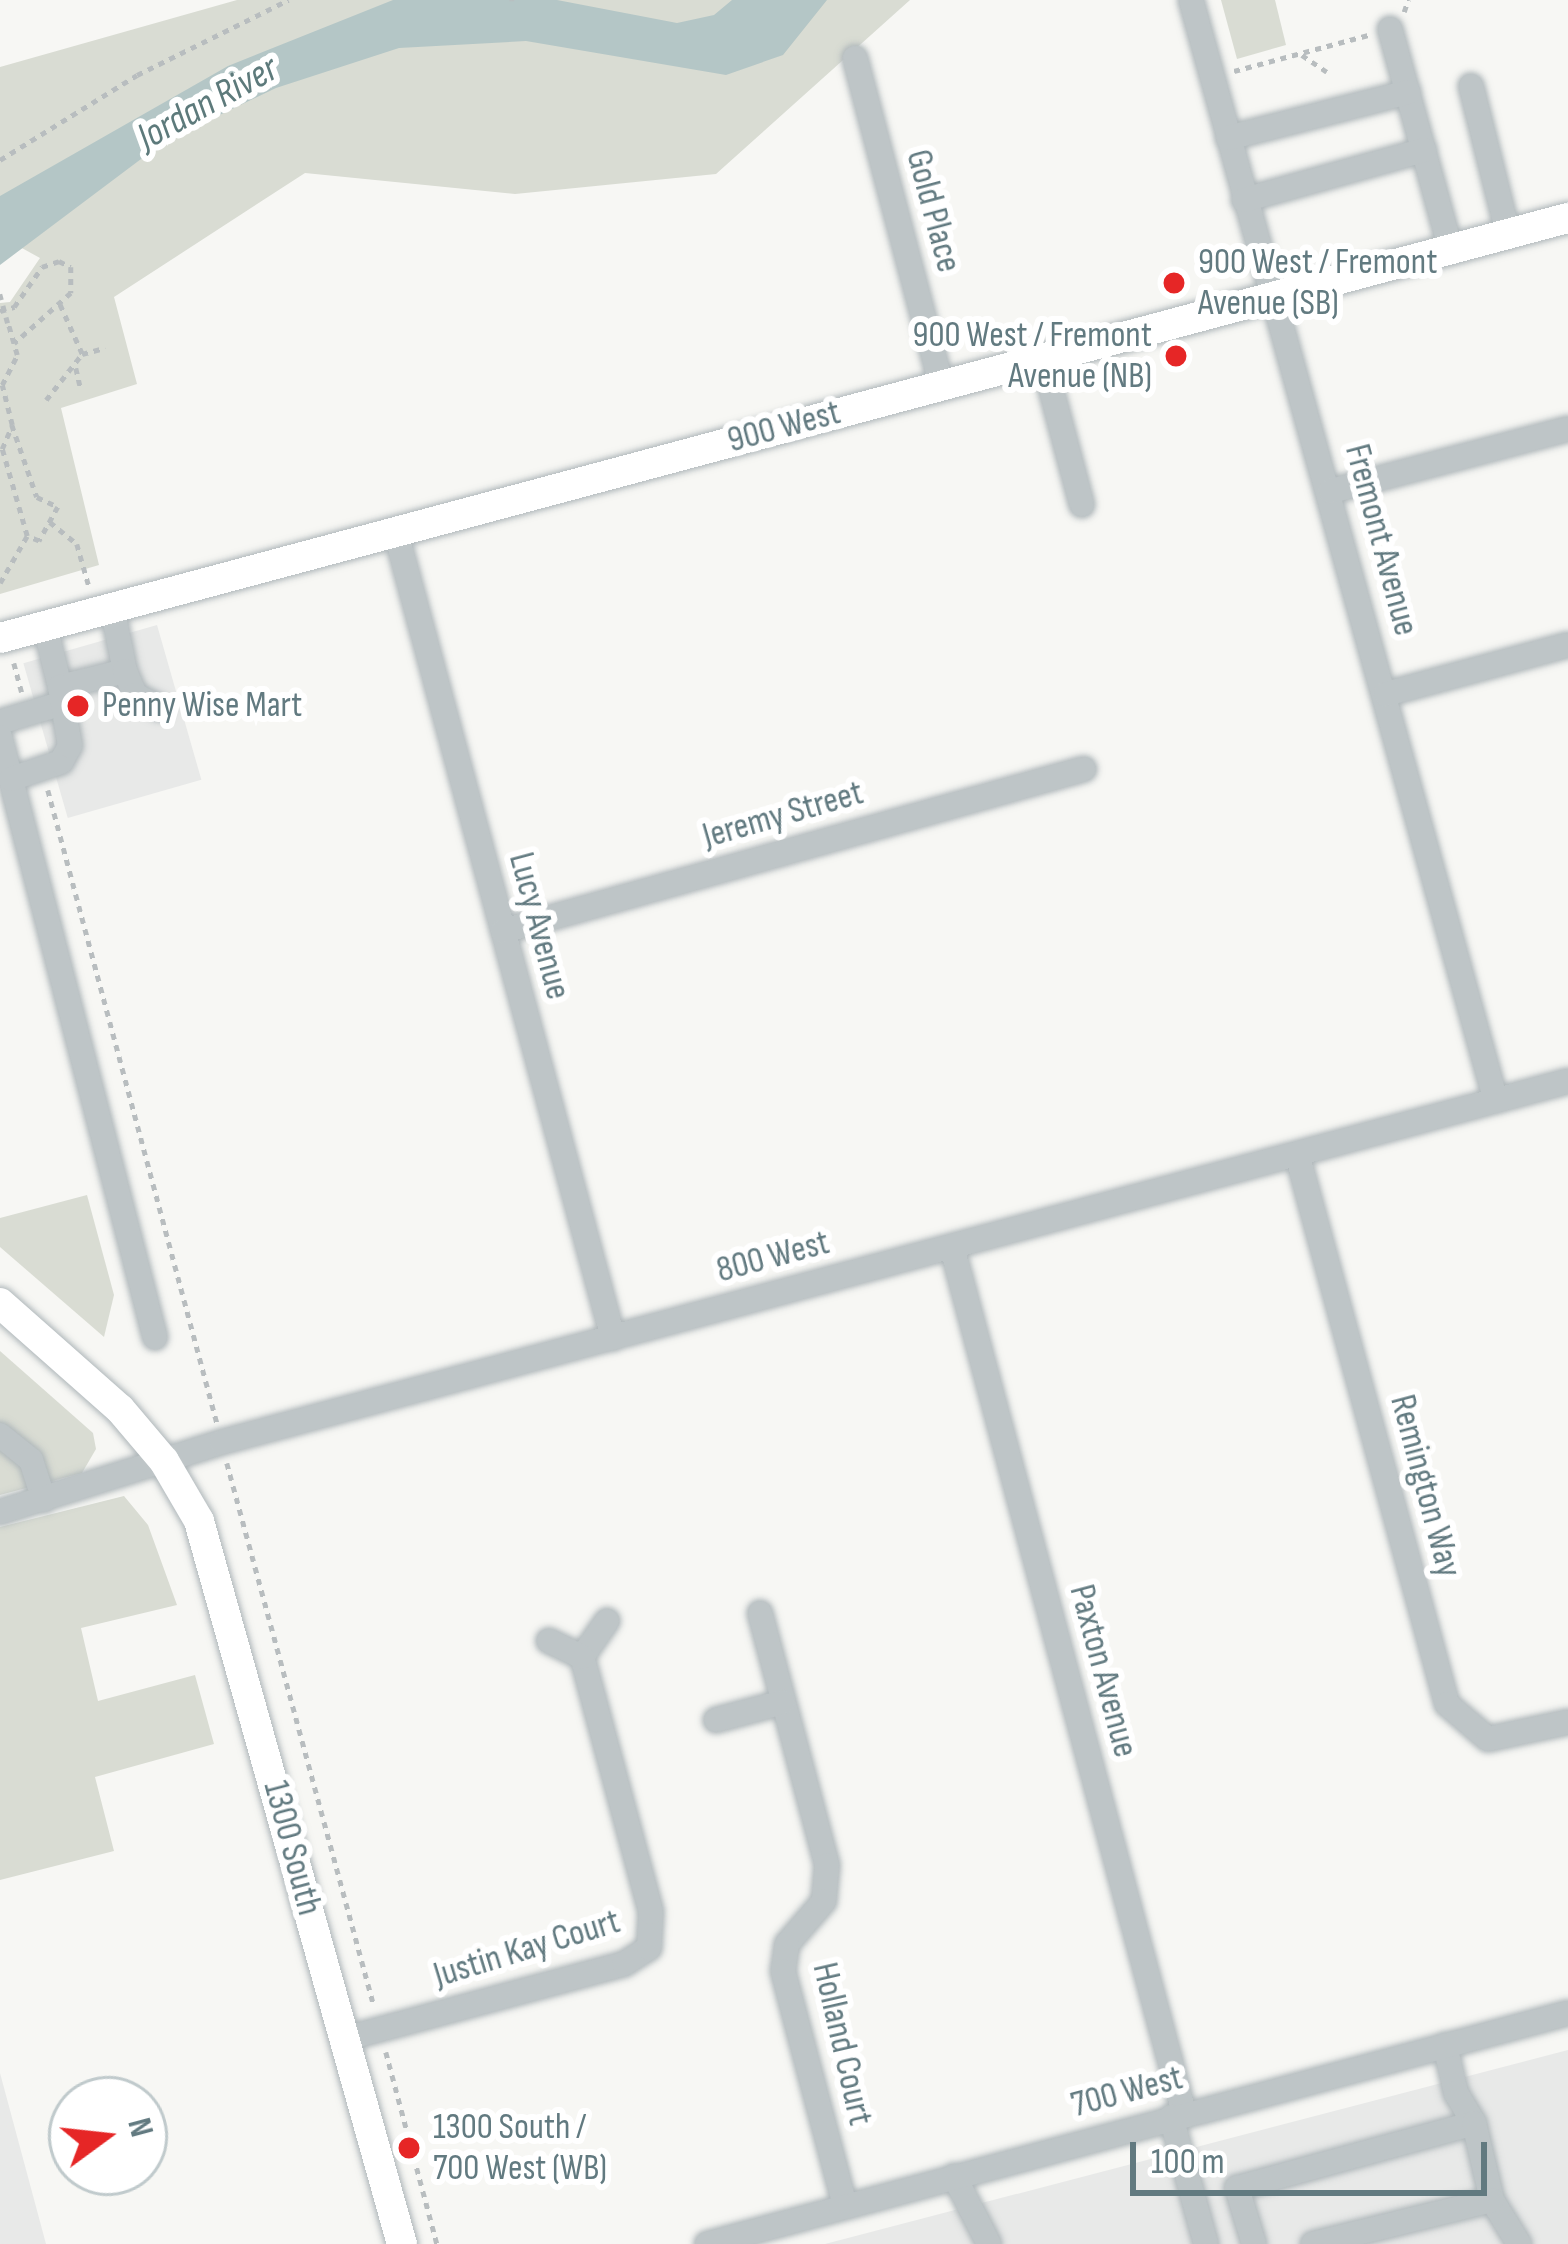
<!DOCTYPE html>
<html>
<head>
<meta charset="utf-8">
<style>
	body { margin:0 }
	#map { position:relative; width:1568px; height:2244px; overflow:hidden; background:#f7f7f4; font-family:"Sofia Sans Condensed",sans-serif }
	div>[style] { position:absolute }
	.built>* { inset:0; background:#e8e9e8; transform-origin:0 0 }
	.green>* { inset:0; background:#d9dcd3 }
	.water>* { inset:0; background:#b4c6c6 }
	.path>* { height:4.5px; margin-top:-2.25px; transform-origin:0; background:repeating-linear-gradient(90deg,#b8bdbf 0 6px,transparent 0 12px) }
	.roads { filter:drop-shadow(0 0 3px #afb7ba) drop-shadow(0 0 3px #afb7ba) }
	.minor>* { height:24px; margin:-12px; padding:0 12px; transform-origin:12px; border-radius:12px; background:#bec5c7 }
	.major>* { height:30px; margin:-15px; padding:0 15px; transform-origin:15px; border-radius:15px; background:#fff }
	.path-bridge>* { height:4.5px; margin-top:-2.25px; transform-origin:0; background:repeating-linear-gradient(90deg,#b8bdbf 0 6px,transparent 0 12px) }
	.dots>* { width:33px; height:33px; translate:-50% -50%; box-sizing:border-box; border:6px solid #fff; border-radius:50% }
	span { translate:-50% -50%; white-space:nowrap; text-align:center; line-height:1.15; -webkit-text-stroke:12px #fff; paint-order:stroke }
	.street-label { font-size:36px; color:#627a80 }
	.poi-label { font-size:36px; color:#627a80 }
	.left { translate:0 -50%; text-align:left }
	.right { translate:-100% -50%; text-align:right }
	.water-label { font-size:39px; color:#5d7a7b; font-style:italic }
	.north { position:absolute; left:48px; top:2076px; width:120px; height:120px; box-sizing:border-box; background:#fff; border:3px solid #c0cacc; border-radius:50%; rotate:75deg; font-size:33px; font-weight:700; line-height:48px; text-align:center; color:#627a80 }
	.north::after { content:''; display:block; margin:auto; width:42px; height:54px; background:#e62626; clip-path:polygon(50% 0,100% 100%,50% 72%,0 100%) }
	.scale { position:absolute; left:1130px; top:2142px; width:357px; height:54px; box-sizing:border-box; border:6px solid #627a80; border-top:0; padding-left:15px; font-size:36px; line-height:42px; white-space:nowrap; color:#627a80; -webkit-text-stroke:9px #fff; paint-order:stroke }
</style>
</head>
<body>
<div id="map">
	<div class="built">
		<i style="left:157px;top:625px;width:161px;height:139px;rotate:74deg"></i>
		<i style="clip-path:polygon(1568px 2050px,1568px 2244px,825px 2244px)"></i>
		<i style="clip-path:polygon(0 2073px,46px 2244px,0 2244px)"></i>
	</div>
	<div class="green">
		<i style="clip-path:polygon(237px 0,910px 0,716px 174px,515px 194px,305px 173px,114px 297px,137px 384px,61px 408px,99px 565px,0 594px,0 303px,10px 302px,40px 258px,0 236px,0 67px)"></i>
		<i style="clip-path:polygon(1221px 0,1275px 0,1286px 45px,1237px 59px)"></i>
		<i style="clip-path:polygon(87px 1195px,114px 1295px,104px 1337px,0 1247px,0 1218px)"></i>
		<i style="clip-path:polygon(0 1351px,93px 1433px,96px 1449px,82px 1473px,0 1495px)"></i>
		<i style="clip-path:polygon(124px 1496px,148px 1525px,177px 1605px,81px 1628px,98px 1701px,195px 1675px,214px 1744px,95px 1777px,114px 1851px,0 1880px,0 1527px)"></i>
	</div>
	<div class="water">
		<i style="clip-path:polygon(393px 0,557px 0,677px 23px,714px 15px,732px 0,827px 0,783px 55px,726px 75px,526px 41px,399px 48px,276px 88px,165px 141px,0 265px,0 196px,228px 66px)"></i>
	</div>
	<div class="path">
		<i style="left:512px;top:0;width:1px;rotate:90deg"></i>
		<i style="left:1404px;top:12px;width:13px;rotate:-72deg"></i>
		<i style="left:1302px;top:55px;width:30px;rotate:34deg"></i>
		<i style="left:1234px;top:71px;width:139px;rotate:-15deg"></i>
		<i style="left:0;top:160px;width:161px;rotate:-31.8deg"></i>
		<i style="left:137px;top:75px;width:169px;rotate:-26.4deg"></i>
		<i style="left:0;top:311px;width:15px;rotate:-16deg"></i>
		<i style="left:14px;top:307px;width:49px;rotate:-55deg"></i>
		<i style="left:42px;top:267px;width:18px;rotate:-19deg"></i>
		<i style="left:59px;top:261px;width:13px;rotate:27deg"></i>
		<i style="left:71px;top:267px;width:26px;rotate:90deg"></i>
		<i style="left:71px;top:293px;width:76px;rotate:138.2deg"></i>
		<i style="left:82px;top:354px;width:24px;rotate:-15deg"></i>
		<i style="left:76px;top:368px;width:22px;rotate:77deg"></i>
		<i style="left:46px;top:400px;width:58px;rotate:-52deg"></i>
		<i style="left:82px;top:354px;width:54px;rotate:-114.2deg"></i>
		<i style="left:12px;top:425px;width:76px;rotate:70.9deg"></i>
		<i style="left:37px;top:497px;width:23px;rotate:25deg"></i>
		<i style="left:58px;top:507px;width:39px;rotate:119deg"></i>
		<i style="left:39px;top:541px;width:11px;rotate:-158deg"></i>
		<i style="left:50px;top:522px;width:35px;rotate:39deg"></i>
		<i style="left:77px;top:544px;width:44px;rotate:74.1deg"></i>
		<i style="left:0;top:583px;width:54px;rotate:-60.1deg"></i>
		<i style="left:27px;top:536px;width:91px;rotate:-106deg"></i>
		<i style="left:2px;top:449px;width:26px;rotate:-67deg"></i>
		<i style="left:12px;top:425px;width:41px;rotate:-104deg"></i>
		<i style="left:2px;top:385px;width:34px;rotate:-63deg"></i>
		<i style="left:17px;top:355px;width:32px;rotate:-106deg"></i>
		<i style="left:14px;top:663px;width:30px;rotate:75deg"></i>
		<i style="left:48px;top:790px;width:655px;rotate:75.05deg"></i>
		<i style="left:227px;top:1463px;width:563px;rotate:74.85deg"></i>
		<i style="left:386px;top:2052px;width:199px;rotate:75.1deg"></i>
	</div>
	<div class="roads">
		<div class="minor">
			<i style="left:1191px;top:0;width:1142px;rotate:74.52deg"></i>
			<i style="left:1390px;top:29px;width:226px;rotate:74.6deg"></i>
			<i style="left:855px;top:58px;width:336px;rotate:75.2deg"></i>
			<i style="left:1471px;top:86px;width:152px;rotate:75.9deg"></i>
			<i style="left:1228px;top:138px;width:186px;rotate:-14.3deg"></i>
			<i style="left:1244px;top:200px;width:187px;rotate:-15.5deg"></i>
			<i style="left:1042px;top:355px;width:155px;rotate:75.1deg"></i>
			<i style="left:1331px;top:491px;width:245px;rotate:-14.7deg"></i>
			<i style="left:396px;top:533px;width:834px;rotate:74.91deg"></i>
			<i style="left:45px;top:626px;width:63px;rotate:76.2deg"></i>
			<i style="left:60px;top:687px;width:67px;rotate:-13.8deg"></i>
			<i style="left:125px;top:671px;width:65px;rotate:-101.5deg"></i>
			<i style="left:125px;top:671px;width:26px;rotate:67deg"></i>
			<i style="left:135px;top:695px;width:28px;rotate:27deg"></i>
			<i style="left:1386px;top:694px;width:188px;rotate:-15.1deg"></i>
			<i style="left:0;top:722px;width:66px;rotate:-16.8deg"></i>
			<i style="left:0;top:737px;width:620px;rotate:75.52deg"></i>
			<i style="left:11px;top:779px;width:53px;rotate:-18.8deg"></i>
			<i style="left:61px;top:762px;width:18px;rotate:-61deg"></i>
			<i style="left:70px;top:746px;width:60px;rotate:-99.6deg"></i>
			<i style="left:503px;top:931px;width:603px;rotate:-15.58deg"></i>
			<i style="left:1297px;top:1154px;width:570px;rotate:74.74deg"></i>
			<i style="left:1447px;top:1704px;width:54px;rotate:40.5deg"></i>
			<i style="left:1488px;top:1739px;width:82px;rotate:-12deg"></i>
			<i style="left:952px;top:1247px;width:897px;rotate:75deg"></i>
			<i style="left:0;top:1435px;width:40px;rotate:39deg"></i>
			<i style="left:31px;top:1460px;width:42px;rotate:72deg"></i>
			<i style="left:0;top:1512px;width:233px;rotate:-17.5deg"></i>
			<i style="left:222px;top:1442px;width:1394px;rotate:-15.01deg"></i>
			<i style="left:760px;top:1613px;width:261px;rotate:75.1deg"></i>
			<i style="left:827px;top:1865px;width:36px;rotate:95deg"></i>
			<i style="left:824px;top:1901px;width:57px;rotate:130.7deg"></i>
			<i style="left:787px;top:1944px;width:27px;rotate:98deg"></i>
			<i style="left:783px;top:1971px;width:243px;rotate:75.2deg"></i>
			<i style="left:582px;top:1657px;width:44px;rotate:-55.2deg"></i>
			<i style="left:716px;top:1720px;width:69px;rotate:-15deg"></i>
			<i style="left:344px;top:2039px;width:290px;rotate:-15deg"></i>
			<i style="left:624px;top:1964px;width:30px;rotate:-33deg"></i>
			<i style="left:649px;top:1948px;width:36px;rotate:-87deg"></i>
			<i style="left:651px;top:1912px;width:264px;rotate:-105.1deg"></i>
			<i style="left:582px;top:1657px;width:37px;rotate:-154deg"></i>
			<i style="left:1445px;top:2045px;width:49px;rotate:77.1deg"></i>
			<i style="left:1456px;top:2093px;width:35px;rotate:59deg"></i>
			<i style="left:1171px;top:2117px;width:132px;rotate:74.6deg"></i>
			<i style="left:954px;top:2176px;width:76px;rotate:62.8deg"></i>
			<i style="left:707px;top:2244px;width:891px;rotate:-15.02deg"></i>
			<i style="left:1254px;top:2244px;width:59px;rotate:-106.9deg"></i>
			<i style="left:1237px;top:2188px;width:246px;rotate:-15.3deg"></i>
			<i style="left:1474px;top:2123px;width:79px;rotate:76.8deg"></i>
			<i style="left:1492px;top:2200px;width:52px;rotate:58.5deg"></i>
			<i style="left:1313px;top:2244px;width:184px;rotate:-13.8deg"></i>
		</div>
		<div class="major">
			<i style="left:0;top:638px;width:1623px;rotate:-15deg"></i>
			<i style="left:0;top:1303px;width:160px;rotate:41.5deg"></i>
			<i style="left:120px;top:1409px;width:68px;rotate:49.8deg"></i>
			<i style="left:164px;top:1461px;width:69px;rotate:59.7deg"></i>
			<i style="left:199px;top:1521px;width:751px;rotate:74.32deg"></i>
		</div>
	</div>
	<div class="path-bridge">
		<i style="left:0;top:294px;width:31px;rotate:75deg"></i>
	</div>
	<div class="dots">
		<i style="left:1174px;top:283px;background:#e62626"></i>
		<i style="left:1176px;top:356px;background:#e62626"></i>
		<i style="left:78px;top:706px;background:#e62626"></i>
		<i style="left:409px;top:2148px;background:#e62626"></i>
	</div>
	<div class="street-label">
		<span style="left:933px;top:211px;rotate:75deg">Gold Place</span>
		<span style="left:784px;top:427px;rotate:-15deg">900 West</span>
		<span style="left:1381px;top:540px;rotate:75deg">Fremont Avenue</span>
		<span style="left:783px;top:815px;rotate:-16deg">Jeremy Street</span>
		<span style="left:539px;top:926px;rotate:75deg">Lucy Avenue</span>
		<span style="left:773px;top:1257px;rotate:-15deg">800 West</span>
		<span style="left:1425px;top:1486px;rotate:75deg">Remington Way</span>
		<span style="left:1103px;top:1671px;rotate:75deg">Paxton Avenue</span>
		<span style="left:292px;top:1848px;rotate:75deg">1300 South</span>
		<span style="left:527px;top:1949px;rotate:-17deg">Justin Kay Court</span>
		<span style="left:842px;top:2044px;rotate:77deg">Holland Court</span>
		<span style="left:1127px;top:2092px;rotate:-15deg">700 West</span>
	</div>
	<div class="poi-label">
		<span class="left" style="left:1198px;top:283px">900 West / Fremont<br>Avenue (SB)</span>
		<span class="right" style="left:1152px;top:356px">900 West / Fremont<br>Avenue (NB)</span>
		<span class="left" style="left:102px;top:706px">Penny Wise Mart</span>
		<span class="left" style="left:433px;top:2148px">1300 South /<br>700 West (WB)</span>
	</div>
	<div class="water-label">
		<span style="left:208px;top:104px;rotate:-29deg">Jordan River</span>
	</div>
	<div class="north">N</div>
	<div class="scale">100 m</div>
</div>
</body>
</html>
